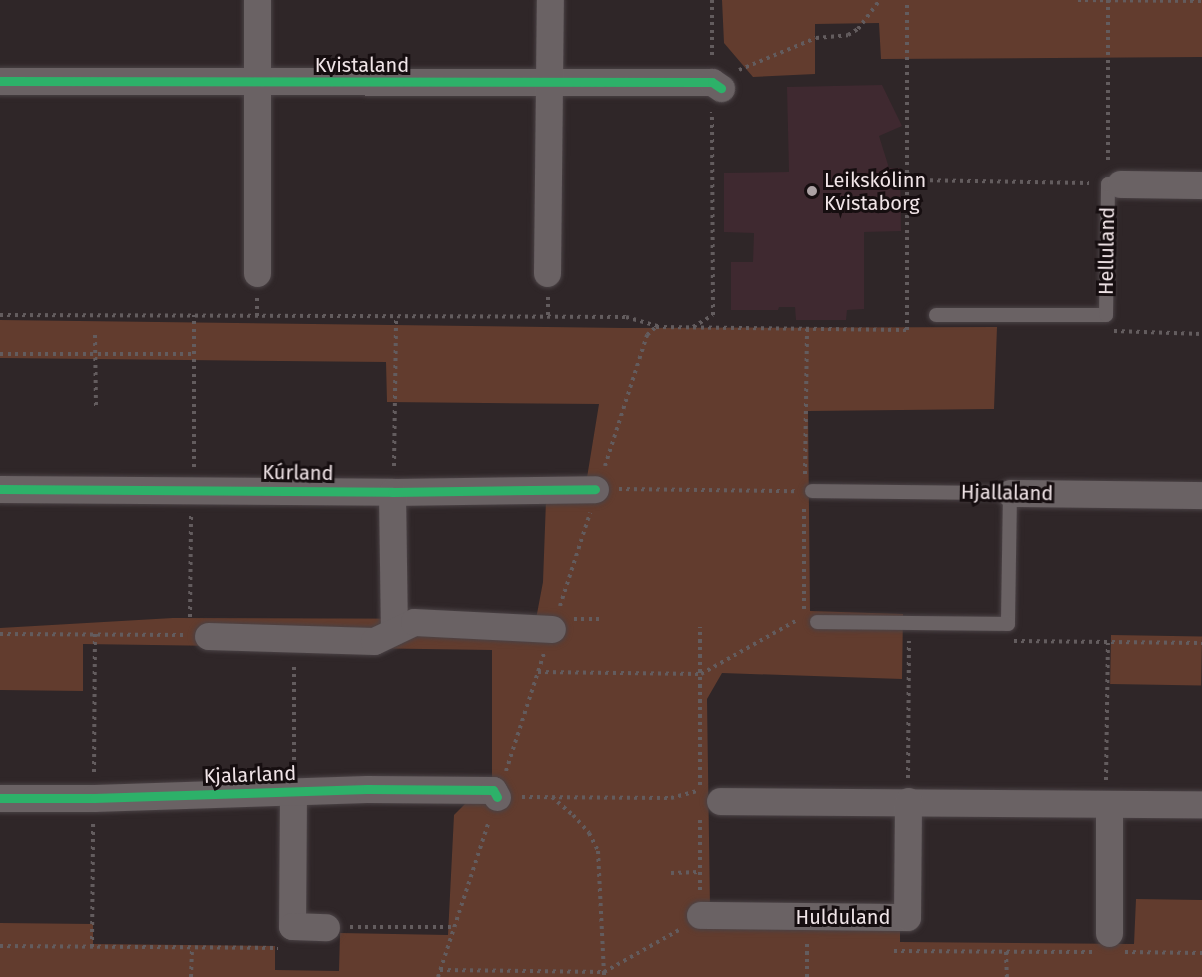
<!DOCTYPE html>
<html>
<head>
<meta charset="utf-8">
<style>
	body { margin:0 }
	#map { position:relative; width:1202px; height:977px; overflow:hidden; background:#2f2628; font-family:"Fira Sans",sans-serif }
	div>[style] { position:absolute }
	.built>* { inset:0; background:#3f2930 }
	.green>* { inset:0; background:#623c2e; transform-origin:0 0 }
	.path>* { height:4px; margin-top:-2px; transform-origin:0; background:repeating-linear-gradient(90deg,#635c5e 0 3px,transparent 0 7.5px) }
	.roads { filter:drop-shadow(0 0 2px #4a4245) drop-shadow(0 0 2px #4a4245) }
	.lane>* { height:14px; margin:-7px; padding:0 7px; transform-origin:7px; border-radius:7px; background:#6a6264 }
	.street>* { height:27px; margin:-13.5px; padding:0 13.5px; transform-origin:13.5px; border-radius:13.5px; background:#6a6264 }
	.cycleway>* { height:9px; margin:-4.5px; padding:0 4.5px; transform-origin:4.5px; border-radius:4.5px; background:#2db169 }
	.dots>* { width:16px; height:16px; translate:-50% -50%; box-sizing:border-box; border:3px solid #160e10; border-radius:50% }
	span { translate:-50% -50%; white-space:nowrap; text-align:center; line-height:1.15; -webkit-text-stroke:6px #160e10; paint-order:stroke }
	.street-label { font-size:20px; color:#f0e4e7 }
	.poi-label { font-size:20px; color:#f0e4e7 }
	.left { translate:0 -50%; text-align:left }
</style>
</head>
<body>
<div id="map">
	<div class="built">
		<i style="clip-path:polygon(882px 85px,902px 126px,879px 136px,889px 168px,900px 168px,901px 231px,864px 232px,864px 309px,847px 310px,846px 320px,796px 320px,795px 307px,779px 307px,778px 310px,731px 310px,731px 262px,753px 262px,754px 233px,724px 232px,724px 173px,789px 172px,787px 87px)"></i>
	</div>
	<div class="green">
		<i style="clip-path:polygon(722px 0,1202px 0,1202px 57px,881px 59px,879px 23px,815px 24px,815px 74px,753px 77px,724px 43px)"></i>
		<i style="clip-path:polygon(0 320px,624px 328px,997px 327px,994px 409px,808px 411px,810px 611px,903px 614px,902px 679px,722px 673px,707px 699px,710px 908px,900px 909px,900px 942px,1134px 944px,1136px 899px,1202px 900px,1202px 977px,0 977px,0 923px,93px 924px,93px 944px,275px 946px,275px 970px,339px 971px,340px 933px,448px 935px,454px 815px,492px 777px,492px 650px,83px 644px,83px 691px,0 690px,0 628px,173px 618px,536px 619px,543px 582px,546px 500px,583px 502px,599px 404px,387px 402px,386px 362px,0 358px)"></i>
		<i style="left:1111px;top:635px;width:91px;height:49px;rotate:1deg"></i>
	</div>
	<div class="path">
		<i style="left:712px;top:0;width:56px;rotate:90deg"></i>
		<i style="left:1078px;top:0;width:124px;rotate:0.5deg"></i>
		<i style="left:1108px;top:0;width:162px;rotate:90deg"></i>
		<i style="left:739px;top:70px;width:83px;rotate:-22.6deg"></i>
		<i style="left:816px;top:38px;width:32px;rotate:-5deg"></i>
		<i style="left:848px;top:35px;width:12px;rotate:-31deg"></i>
		<i style="left:858px;top:29px;width:36px;rotate:-53deg"></i>
		<i style="left:907px;top:173px;width:11px;rotate:41deg"></i>
		<i style="left:915px;top:180px;width:174px;rotate:1deg"></i>
		<i style="left:548px;top:297px;width:20px;rotate:90deg"></i>
		<i style="left:0;top:315px;width:626px;rotate:0.18deg"></i>
		<i style="left:626px;top:317px;width:33px;rotate:16deg"></i>
		<i style="left:257px;top:316px;width:20px;rotate:-90deg"></i>
		<i style="left:693px;top:327px;width:23px;rotate:-31deg"></i>
		<i style="left:713px;top:315px;width:203px;rotate:-90.3deg"></i>
		<i style="left:1114px;top:331px;width:88px;rotate:2deg"></i>
		<i style="left:95px;top:335px;width:72px;rotate:89.2deg"></i>
		<i style="left:0;top:354px;width:195px"></i>
		<i style="left:394px;top:466px;width:149px;rotate:-89.2deg"></i>
		<i style="left:605px;top:466px;width:138px;rotate:-72.2deg"></i>
		<i style="left:647px;top:335px;width:12px;rotate:-42deg"></i>
		<i style="left:656px;top:327px;width:251px;rotate:0.7deg"></i>
		<i style="left:907px;top:330px;width:330px;rotate:-90deg"></i>
		<i style="left:194px;top:467px;width:152px;rotate:-90deg"></i>
		<i style="left:805px;top:474px;width:145px;rotate:-89.2deg"></i>
		<i style="left:619px;top:489px;width:176px;rotate:0.7deg"></i>
		<i style="left:560px;top:606px;width:98px;rotate:-72.1deg"></i>
		<i style="left:804px;top:609px;width:101px;rotate:-90deg"></i>
		<i style="left:190px;top:617px;width:101px;rotate:-89.4deg"></i>
		<i style="left:574px;top:619px;width:25px"></i>
		<i style="left:0;top:634px;width:183px;rotate:0.3deg"></i>
		<i style="left:1014px;top:641px;width:188px;rotate:0.6deg"></i>
		<i style="left:538px;top:672px;width:163px;rotate:0.7deg"></i>
		<i style="left:701px;top:674px;width:112px;rotate:-29.3deg"></i>
		<i style="left:294px;top:767px;width:104px;rotate:-90deg"></i>
		<i style="left:506px;top:771px;width:124px;rotate:-72.1deg"></i>
		<i style="left:94px;top:772px;width:138px;rotate:-89.6deg"></i>
		<i style="left:908px;top:778px;width:137px;rotate:-89.6deg"></i>
		<i style="left:1106px;top:780px;width:137px;rotate:-89.2deg"></i>
		<i style="left:700px;top:785px;width:158px;rotate:-90deg"></i>
		<i style="left:522px;top:797px;width:149px;rotate:0.4deg"></i>
		<i style="left:671px;top:798px;width:27px;rotate:-15deg"></i>
		<i style="left:552px;top:797px;width:28px;rotate:41deg"></i>
		<i style="left:573px;top:815px;width:24px;rotate:48deg"></i>
		<i style="left:589px;top:833px;width:20px;rotate:63deg"></i>
		<i style="left:598px;top:851px;width:121px;rotate:87.2deg"></i>
		<i style="left:604px;top:972px;width:88px;rotate:-29.2deg"></i>
		<i style="left:671px;top:873px;width:29px;rotate:-2deg"></i>
		<i style="left:700px;top:890px;width:73px;rotate:-90deg"></i>
		<i style="left:350px;top:927px;width:105px"></i>
		<i style="left:0;top:946px;width:278px;rotate:0.4deg"></i>
		<i style="left:92px;top:947px;width:125px;rotate:-89.5deg"></i>
		<i style="left:894px;top:951px;width:199px;rotate:0.3deg"></i>
		<i style="left:1006px;top:952px;width:25px;rotate:88deg"></i>
		<i style="left:1125px;top:952px;width:77px;rotate:0.7deg"></i>
		<i style="left:440px;top:970px;width:164px;rotate:0.7deg"></i>
		<i style="left:604px;top:972px;width:5px;rotate:90deg"></i>
		<i style="left:191px;top:977px;width:29px;rotate:-88deg"></i>
		<i style="left:438px;top:977px;width:164px;rotate:-71.9deg"></i>
		<i style="left:807px;top:977px;width:35px;rotate:-90deg"></i>
	</div>
	<div class="roads">
		<div class="lane">
			<i style="left:936px;top:315px;width:170px"></i>
			<i style="left:1106px;top:315px;width:131px;rotate:-89.1deg"></i>
			<i style="left:1108px;top:184px;width:12px"></i>
			<i style="left:812px;top:491px;width:198px;rotate:0.6deg"></i>
			<i style="left:1010px;top:493px;width:131px;rotate:90.9deg"></i>
			<i style="left:1008px;top:624px;width:191px;rotate:-179.4deg"></i>
		</div>
		<div class="street">
			<i style="left:0;top:81px;width:712px;rotate:0.08deg"></i>
			<i style="left:712px;top:82px;width:11px;rotate:34deg"></i>
			<i style="left:1120px;top:184px;width:82px;rotate:0.7deg"></i>
			<i style="left:257px;top:273px;width:273px;rotate:-90deg"></i>
			<i style="left:547px;top:273px;width:273px;rotate:-89.4deg"></i>
			<i style="left:0;top:489px;width:392px;rotate:0.4deg"></i>
			<i style="left:392px;top:492px;width:203px;rotate:-0.8deg"></i>
			<i style="left:392px;top:492px;width:139px;rotate:89.2deg"></i>
			<i style="left:1010px;top:493px;width:192px;rotate:0.6deg"></i>
			<i style="left:208px;top:636px;width:166px;rotate:1.7deg"></i>
			<i style="left:374px;top:641px;width:44px;rotate:-25.4deg"></i>
			<i style="left:414px;top:622px;width:138px;rotate:2.9deg"></i>
			<i style="left:293px;top:792px;width:134px;rotate:90.4deg"></i>
			<i style="left:292px;top:926px;width:34px;rotate:2deg"></i>
			<i style="left:0;top:798px;width:94px"></i>
			<i style="left:94px;top:798px;width:273px;rotate:-1.9deg"></i>
			<i style="left:367px;top:789px;width:126px;rotate:0.5deg"></i>
			<i style="left:493px;top:790px;width:8px;rotate:60deg"></i>
			<i style="left:720px;top:801px;width:482px;rotate:0.4deg"></i>
			<i style="left:700px;top:915px;width:207px;rotate:0.6deg"></i>
			<i style="left:907px;top:917px;width:116px;rotate:-89.5deg"></i>
			<i style="left:1109px;top:933px;width:129px;rotate:-90deg"></i>
		</div>
	</div>
	<div class="cycleway">
		<i style="left:0;top:81px;width:712px;rotate:0.08deg"></i>
		<i style="left:712px;top:82px;width:11px;rotate:34deg"></i>
		<i style="left:0;top:489px;width:392px;rotate:0.4deg"></i>
		<i style="left:392px;top:492px;width:203px;rotate:-0.8deg"></i>
		<i style="left:0;top:798px;width:94px"></i>
		<i style="left:94px;top:798px;width:273px;rotate:-1.9deg"></i>
		<i style="left:367px;top:789px;width:126px;rotate:0.5deg"></i>
		<i style="left:493px;top:790px;width:8px;rotate:60deg"></i>
	</div>
	<div class="dots">
		<i style="left:812px;top:191px;background:#aca2a4"></i>
	</div>
	<div class="street-label">
		<span style="left:362px;top:65px">Kvistaland</span>
		<span style="left:1107px;top:251px;rotate:-89deg">Helluland</span>
		<span style="left:298px;top:473px;rotate:1deg">Kúrland</span>
		<span style="left:1007px;top:493px;rotate:1deg">Hjallaland</span>
		<span style="left:250px;top:775px;rotate:-2deg">Kjalarland</span>
		<span style="left:843px;top:917px">Hulduland</span>
	</div>
	<div class="poi-label">
		<span class="left" style="left:824px;top:192px">Leikskólinn<br>Kvistaborg</span>
	</div>
</div>
</body>
</html>
